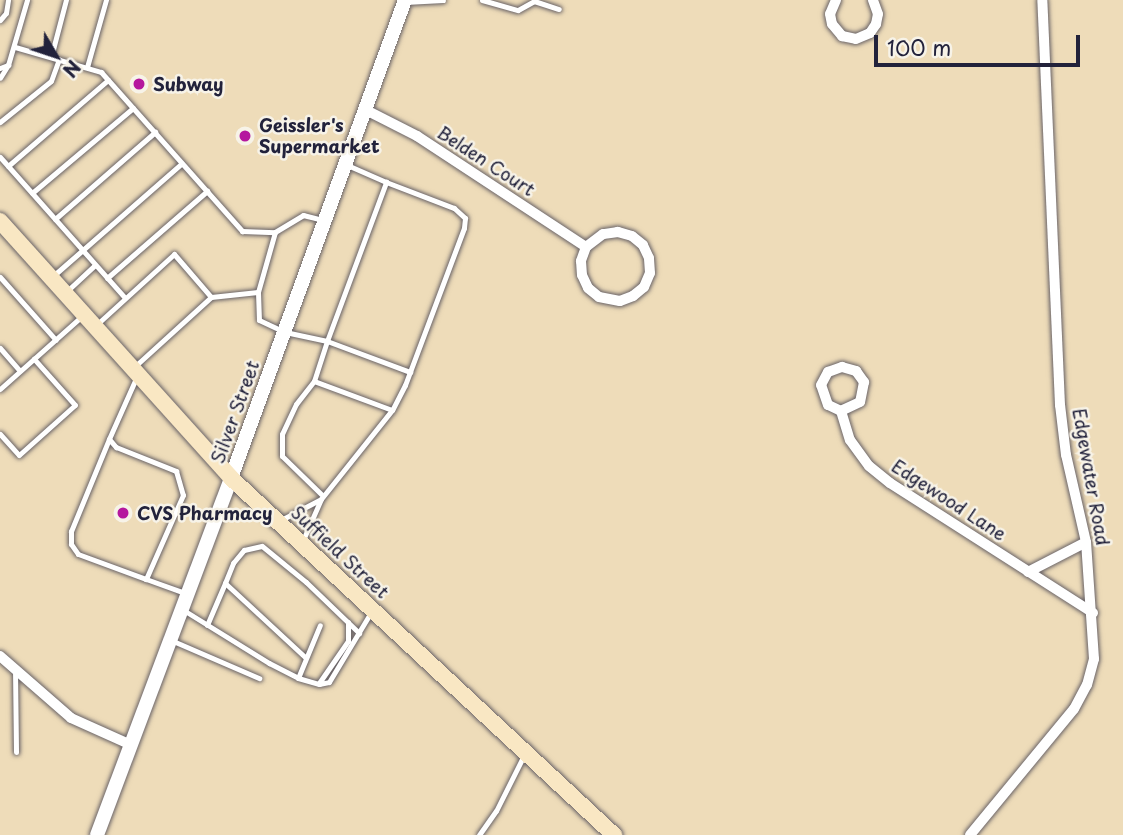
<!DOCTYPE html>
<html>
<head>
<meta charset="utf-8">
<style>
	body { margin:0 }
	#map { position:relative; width:1123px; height:835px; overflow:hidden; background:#eedcb9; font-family:"Playpen Sans",sans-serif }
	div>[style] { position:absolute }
	.roads { filter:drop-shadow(0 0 2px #696367) drop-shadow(0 0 2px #696367) }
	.service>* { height:5px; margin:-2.5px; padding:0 2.5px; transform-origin:2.5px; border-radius:2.5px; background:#fff }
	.minor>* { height:10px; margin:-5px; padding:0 5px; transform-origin:5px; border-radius:5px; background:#fff }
	.tertiary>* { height:14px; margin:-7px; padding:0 7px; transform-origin:7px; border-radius:7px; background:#fff }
	.secondary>* { height:16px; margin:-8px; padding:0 8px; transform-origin:8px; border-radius:8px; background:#f9e7c3 }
	.dots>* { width:19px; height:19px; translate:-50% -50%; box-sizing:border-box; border:4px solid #f7f3e8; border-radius:50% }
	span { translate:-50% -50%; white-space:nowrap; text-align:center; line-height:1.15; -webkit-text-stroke:5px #f7f3e8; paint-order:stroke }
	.poi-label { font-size:18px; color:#22223b; font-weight:700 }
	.left { translate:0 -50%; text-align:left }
	.street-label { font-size:18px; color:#22223b }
	.north { position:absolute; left:21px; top:21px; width:70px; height:70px; -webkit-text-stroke:5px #f7f3e8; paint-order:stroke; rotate:129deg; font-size:19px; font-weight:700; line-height:28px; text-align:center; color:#22223b }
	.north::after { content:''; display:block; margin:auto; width:24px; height:32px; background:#22223b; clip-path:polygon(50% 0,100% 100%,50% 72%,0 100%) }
	.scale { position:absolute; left:874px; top:35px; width:206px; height:32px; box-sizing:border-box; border:4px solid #22223b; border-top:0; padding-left:9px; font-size:21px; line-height:24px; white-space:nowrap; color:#22223b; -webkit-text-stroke:5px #f7f3e8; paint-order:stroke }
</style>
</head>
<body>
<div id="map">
	<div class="roads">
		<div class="service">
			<i style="left:482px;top:0;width:37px;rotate:16deg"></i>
			<i style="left:518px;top:10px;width:18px;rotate:-29deg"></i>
			<i style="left:534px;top:1px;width:26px;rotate:18deg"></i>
			<i style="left:405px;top:2px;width:38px;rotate:-3deg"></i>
			<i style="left:0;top:20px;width:9px;rotate:-49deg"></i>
			<i style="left:6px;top:13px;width:13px;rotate:-81deg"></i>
			<i style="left:15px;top:47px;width:90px;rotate:16.2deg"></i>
			<i style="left:101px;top:72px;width:213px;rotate:48.4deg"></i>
			<i style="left:242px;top:231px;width:33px;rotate:2deg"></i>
			<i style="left:275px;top:232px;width:33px;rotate:-31deg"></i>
			<i style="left:303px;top:215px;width:21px;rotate:14deg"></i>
			<i style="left:51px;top:57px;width:59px;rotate:-75.3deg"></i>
			<i style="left:8px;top:65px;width:68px;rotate:-73.7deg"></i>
			<i style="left:87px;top:67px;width:70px;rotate:-74.2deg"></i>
			<i style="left:0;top:68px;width:9px;rotate:-21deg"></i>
			<i style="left:8px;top:65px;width:15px;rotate:122deg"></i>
			<i style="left:0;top:122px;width:65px;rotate:-38.8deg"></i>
			<i style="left:51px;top:81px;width:23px;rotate:-70deg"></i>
			<i style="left:0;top:157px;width:188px;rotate:48.4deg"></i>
			<i style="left:8px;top:166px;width:132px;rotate:-40.7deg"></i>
			<i style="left:386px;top:182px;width:73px;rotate:20.9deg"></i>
			<i style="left:454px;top:208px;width:15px;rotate:42deg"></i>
			<i style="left:465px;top:218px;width:10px;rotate:96deg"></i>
			<i style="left:464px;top:228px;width:168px;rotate:110.6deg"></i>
			<i style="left:405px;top:385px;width:28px;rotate:117deg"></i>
			<i style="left:32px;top:193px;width:132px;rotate:-40.1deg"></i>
			<i style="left:55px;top:219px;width:133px;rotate:-41deg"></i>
			<i style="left:275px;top:232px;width:62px;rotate:105.8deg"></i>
			<i style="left:258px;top:292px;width:28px;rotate:88deg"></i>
			<i style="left:259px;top:320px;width:29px;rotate:25deg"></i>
			<i style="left:285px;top:332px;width:43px;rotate:12.1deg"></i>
			<i style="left:327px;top:341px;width:170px;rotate:-69.6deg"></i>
			<i style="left:386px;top:182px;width:43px;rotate:-156.4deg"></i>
			<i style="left:53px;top:276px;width:171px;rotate:-41.2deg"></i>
			<i style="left:0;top:277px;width:84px;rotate:48.4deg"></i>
			<i style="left:107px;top:278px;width:133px;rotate:-41deg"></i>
			<i style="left:67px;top:291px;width:38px;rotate:-43deg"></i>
			<i style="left:95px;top:326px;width:107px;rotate:-42.3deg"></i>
			<i style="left:174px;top:254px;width:57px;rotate:49.3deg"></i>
			<i style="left:211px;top:297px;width:47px;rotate:-6.1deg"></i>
			<i style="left:0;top:348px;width:30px;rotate:49deg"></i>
			<i style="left:133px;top:368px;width:105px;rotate:-42.3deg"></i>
			<i style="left:137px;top:376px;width:69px;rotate:114deg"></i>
			<i style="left:109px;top:439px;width:11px;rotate:49deg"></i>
			<i style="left:116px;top:447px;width:65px;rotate:21.8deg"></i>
			<i style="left:176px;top:471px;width:25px;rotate:74deg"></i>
			<i style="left:183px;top:495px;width:92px;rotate:113.8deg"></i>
			<i style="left:146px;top:579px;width:41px;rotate:19.7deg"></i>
			<i style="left:314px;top:381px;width:29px;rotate:128deg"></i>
			<i style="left:296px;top:404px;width:33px;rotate:115deg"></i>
			<i style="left:282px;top:434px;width:22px;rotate:90deg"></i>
			<i style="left:282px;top:456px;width:57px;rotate:44.3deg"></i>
			<i style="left:0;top:389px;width:110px;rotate:-41.7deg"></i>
			<i style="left:0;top:434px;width:28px;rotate:48deg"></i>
			<i style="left:19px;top:455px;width:75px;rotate:-41.8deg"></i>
			<i style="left:75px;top:405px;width:62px;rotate:-131.7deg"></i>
			<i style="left:109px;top:439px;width:100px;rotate:112.4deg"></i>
			<i style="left:71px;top:531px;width:13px;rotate:90deg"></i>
			<i style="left:71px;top:544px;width:12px;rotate:55deg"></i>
			<i style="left:78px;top:554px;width:72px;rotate:20.2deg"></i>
			<i style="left:321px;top:499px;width:114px;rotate:-51.4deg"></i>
			<i style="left:392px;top:410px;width:83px;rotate:-159.6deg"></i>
			<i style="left:314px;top:381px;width:42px;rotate:-72deg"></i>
			<i style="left:327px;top:341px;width:89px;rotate:20.5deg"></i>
			<i style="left:279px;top:521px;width:47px;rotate:-27.6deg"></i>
			<i style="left:321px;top:499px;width:45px;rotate:113.7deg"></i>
			<i style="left:225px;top:583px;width:22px;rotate:-68deg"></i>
			<i style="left:233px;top:563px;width:17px;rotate:-50deg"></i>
			<i style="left:244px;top:550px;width:18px;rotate:-13deg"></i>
			<i style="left:262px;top:546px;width:57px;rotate:39.3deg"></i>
			<i style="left:306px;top:582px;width:74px;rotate:43.9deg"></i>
			<i style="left:185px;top:611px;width:99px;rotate:31.8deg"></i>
			<i style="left:269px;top:663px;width:33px;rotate:27deg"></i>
			<i style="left:298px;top:678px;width:22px;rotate:16deg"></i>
			<i style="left:319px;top:684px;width:10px;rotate:-11deg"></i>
			<i style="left:329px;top:682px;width:82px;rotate:-59deg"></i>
			<i style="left:207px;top:625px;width:46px;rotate:-66.8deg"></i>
			<i style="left:225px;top:583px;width:110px;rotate:42.8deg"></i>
			<i style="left:173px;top:641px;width:94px;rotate:23.3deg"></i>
			<i style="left:15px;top:669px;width:83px;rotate:89.3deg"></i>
			<i style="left:298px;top:678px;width:57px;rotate:-67.5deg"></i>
			<i style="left:319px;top:683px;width:51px;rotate:-55.4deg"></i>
			<i style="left:348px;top:641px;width:19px;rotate:-90deg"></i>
			<i style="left:479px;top:835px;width:29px;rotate:-55deg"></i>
			<i style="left:496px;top:811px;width:63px;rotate:-63.4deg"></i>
		</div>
		<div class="minor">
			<i style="left:836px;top:0;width:15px;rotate:113deg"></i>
			<i style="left:830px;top:14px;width:10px;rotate:79deg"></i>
			<i style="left:832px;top:24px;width:16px;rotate:50deg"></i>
			<i style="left:842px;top:36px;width:14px;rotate:12deg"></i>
			<i style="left:856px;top:39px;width:15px;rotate:-23deg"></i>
			<i style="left:870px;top:33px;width:11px;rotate:-56deg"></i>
			<i style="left:876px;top:24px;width:10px;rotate:-79deg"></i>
			<i style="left:878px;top:14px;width:15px;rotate:-110deg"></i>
			<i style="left:364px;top:109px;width:59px;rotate:27deg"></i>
			<i style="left:417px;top:136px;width:202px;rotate:33.3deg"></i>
			<i style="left:586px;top:247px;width:15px;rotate:110deg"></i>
			<i style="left:581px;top:261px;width:14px;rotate:86deg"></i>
			<i style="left:582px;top:275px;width:14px;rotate:65deg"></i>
			<i style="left:588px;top:288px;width:14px;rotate:39deg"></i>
			<i style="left:599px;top:297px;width:21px;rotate:11deg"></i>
			<i style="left:620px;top:301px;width:14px;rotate:-21deg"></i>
			<i style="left:633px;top:296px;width:14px;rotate:-39deg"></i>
			<i style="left:644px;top:287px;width:15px;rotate:-67deg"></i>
			<i style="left:650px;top:273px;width:15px;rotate:-94deg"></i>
			<i style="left:649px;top:258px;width:14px;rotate:-115deg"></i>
			<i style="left:643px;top:245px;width:14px;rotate:-141deg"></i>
			<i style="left:632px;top:236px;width:15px;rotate:-164deg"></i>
			<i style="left:618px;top:232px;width:15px;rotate:172deg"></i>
			<i style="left:603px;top:234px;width:21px;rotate:143deg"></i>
			<i style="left:841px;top:411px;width:14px;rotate:-155deg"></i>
			<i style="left:828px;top:405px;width:21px;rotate:-109deg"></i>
			<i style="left:821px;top:385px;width:15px;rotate:-62deg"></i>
			<i style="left:828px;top:372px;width:15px;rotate:-20deg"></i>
			<i style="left:842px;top:367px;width:15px;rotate:16deg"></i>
			<i style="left:856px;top:371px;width:14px;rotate:54deg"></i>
			<i style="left:864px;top:382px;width:20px;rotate:101deg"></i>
			<i style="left:860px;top:402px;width:21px;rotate:155deg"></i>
			<i style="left:841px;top:411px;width:30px;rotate:73deg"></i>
			<i style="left:850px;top:440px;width:32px;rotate:54deg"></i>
			<i style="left:869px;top:466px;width:27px;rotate:39deg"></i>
			<i style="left:890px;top:483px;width:241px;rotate:32.6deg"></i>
			<i style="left:1028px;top:572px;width:65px;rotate:-27.3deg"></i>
			<i style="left:0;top:656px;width:94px;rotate:41.1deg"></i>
			<i style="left:71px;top:718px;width:66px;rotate:24.2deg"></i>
			<i style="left:970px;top:835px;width:163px;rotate:-50.5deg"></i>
			<i style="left:1074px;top:709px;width:27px;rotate:-62deg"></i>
			<i style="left:1087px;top:685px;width:27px;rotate:-75deg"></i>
			<i style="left:1094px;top:659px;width:117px;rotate:-93.9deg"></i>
			<i style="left:1086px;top:542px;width:89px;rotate:-102.9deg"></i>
			<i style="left:1066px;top:455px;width:50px;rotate:-96.8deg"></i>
			<i style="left:1060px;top:405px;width:405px;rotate:-92.5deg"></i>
		</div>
		<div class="tertiary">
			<i style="left:97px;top:835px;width:381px;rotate:-69.4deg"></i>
			<i style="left:231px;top:478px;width:509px;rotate:-70deg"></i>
		</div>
		<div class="secondary">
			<i style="left:0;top:221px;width:346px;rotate:48deg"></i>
			<i style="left:231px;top:478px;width:524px;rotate:42.99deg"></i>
		</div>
	</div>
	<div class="dots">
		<i style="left:139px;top:84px;background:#b5179e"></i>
		<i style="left:245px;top:136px;background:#b5179e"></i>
		<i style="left:123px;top:513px;background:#b5179e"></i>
	</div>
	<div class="poi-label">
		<span class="left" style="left:153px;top:84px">Subway</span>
		<span class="left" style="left:259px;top:136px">Geissler's<br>Supermarket</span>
		<span class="left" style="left:137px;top:513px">CVS Pharmacy</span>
	</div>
	<div class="street-label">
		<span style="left:486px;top:161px;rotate:33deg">Belden Court</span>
		<span style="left:235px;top:412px;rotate:-70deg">Silver Street</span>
		<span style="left:1091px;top:477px;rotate:80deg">Edgewater Road</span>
		<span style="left:949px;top:500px;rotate:33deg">Edgewood Lane</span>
		<span style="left:340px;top:552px;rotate:43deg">Suffield Street</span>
	</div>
	<div class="north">N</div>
	<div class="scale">100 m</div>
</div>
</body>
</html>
